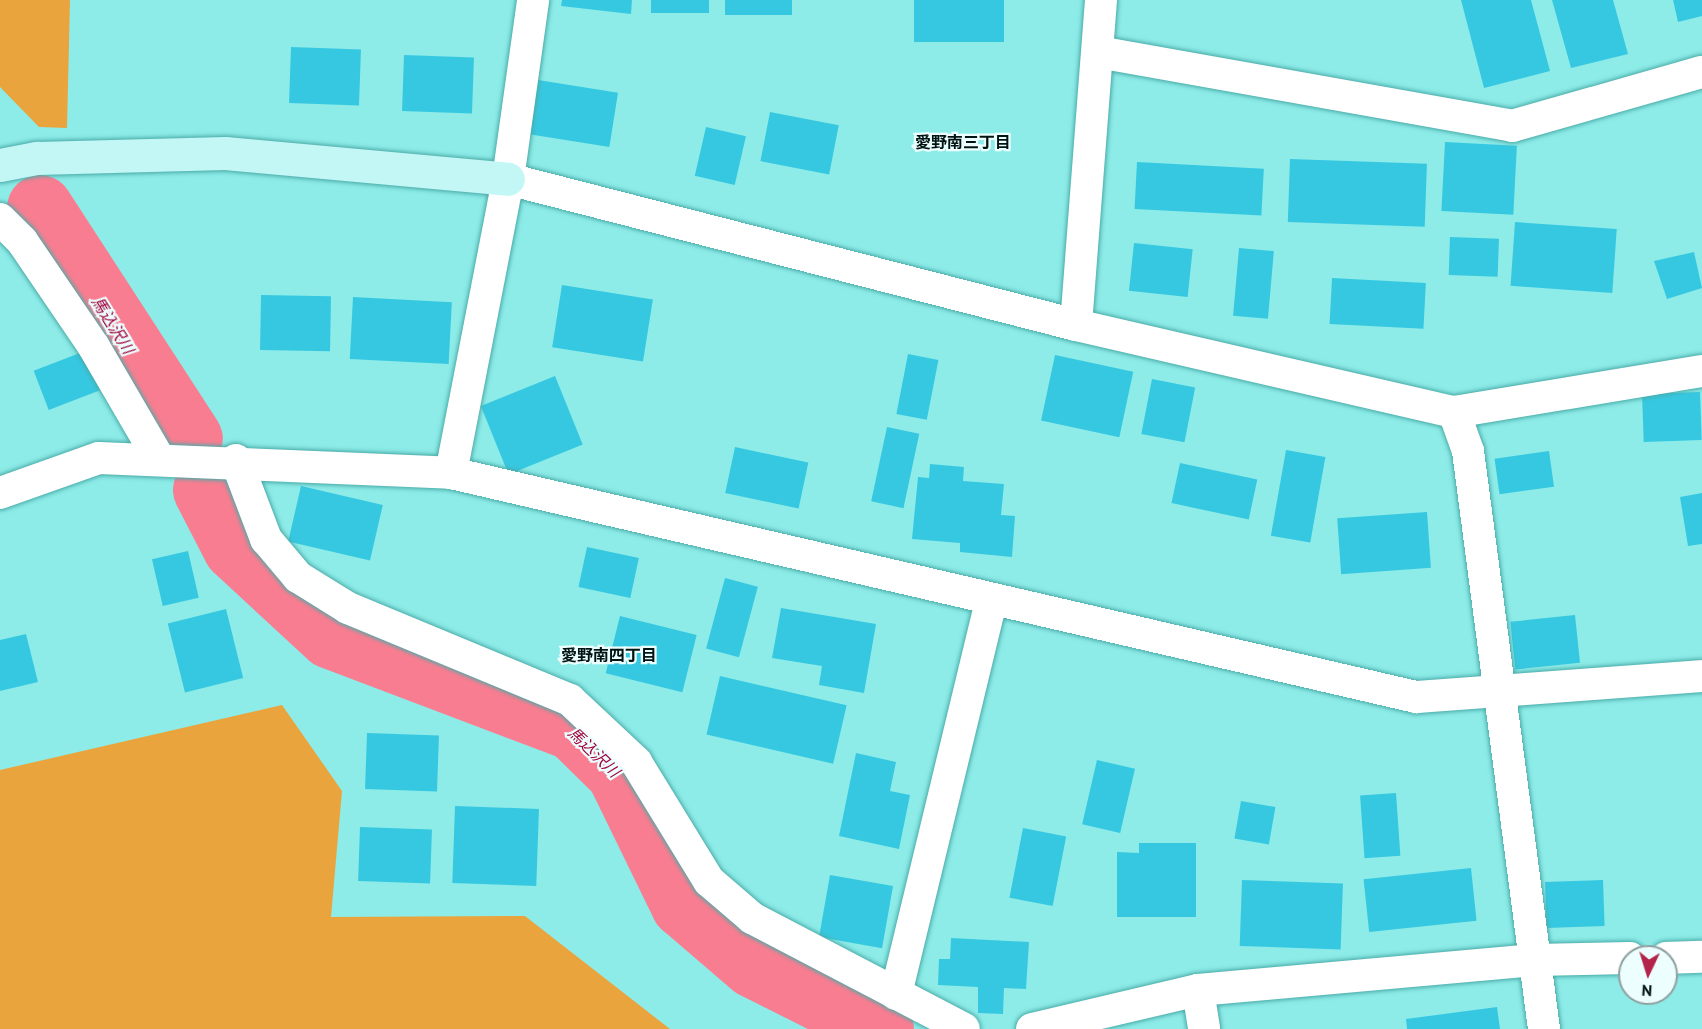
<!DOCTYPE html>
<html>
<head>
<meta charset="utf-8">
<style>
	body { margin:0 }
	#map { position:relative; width:1702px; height:1029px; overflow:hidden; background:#8dece8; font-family:"PT Sans","Noto Sans JP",sans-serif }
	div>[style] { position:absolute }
	.green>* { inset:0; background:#eaa43e }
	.river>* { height:66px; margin:-33px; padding:0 33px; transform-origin:33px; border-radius:33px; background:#f97d90 }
	.building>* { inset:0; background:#37c8e1; transform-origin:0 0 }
	.roads { filter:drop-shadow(0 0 2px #4aaba8) drop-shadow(0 0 2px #4aaba8) }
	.street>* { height:32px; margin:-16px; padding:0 16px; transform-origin:16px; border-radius:16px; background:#fff }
	.secondary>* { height:33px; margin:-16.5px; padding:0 16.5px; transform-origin:16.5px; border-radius:16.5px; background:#c2f7f5 }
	span { translate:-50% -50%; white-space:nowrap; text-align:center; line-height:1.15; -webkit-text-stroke:4.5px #ecfefd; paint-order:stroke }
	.neighbourhood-label { font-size:16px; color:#011413; font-weight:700 }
	.water-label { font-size:16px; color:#a3013b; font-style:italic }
	.north { position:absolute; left:1618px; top:945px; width:60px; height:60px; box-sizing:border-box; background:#ecfefd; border:2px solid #8ea09f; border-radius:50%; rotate:184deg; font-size:16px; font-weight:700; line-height:24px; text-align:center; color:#011413 }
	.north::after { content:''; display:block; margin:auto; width:21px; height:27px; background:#b42349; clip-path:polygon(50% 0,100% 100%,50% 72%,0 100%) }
</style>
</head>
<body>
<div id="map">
	<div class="green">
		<i style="clip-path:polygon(0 0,70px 0,67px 128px,39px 127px,0 87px)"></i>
		<i style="clip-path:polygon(282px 705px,342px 791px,331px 917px,525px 916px,670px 1029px,0 1029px,0 770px)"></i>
	</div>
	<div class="river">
		<i style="left:40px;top:208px;width:275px;rotate:57deg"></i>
		<i style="left:206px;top:490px;width:65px;rotate:62.7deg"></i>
		<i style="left:236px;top:548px;width:129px;rotate:42.8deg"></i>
		<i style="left:331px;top:636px;width:260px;rotate:20.7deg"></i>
		<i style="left:574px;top:728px;width:63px;rotate:44.4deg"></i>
		<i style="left:619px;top:772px;width:148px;rotate:64deg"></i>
		<i style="left:684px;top:905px;width:92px;rotate:40.6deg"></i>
		<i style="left:754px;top:965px;width:142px;rotate:26.7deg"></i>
	</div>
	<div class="building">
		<i style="clip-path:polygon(562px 0,632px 0,631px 14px,561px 6px)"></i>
		<i style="left:651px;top:0;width:58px;height:13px"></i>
		<i style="left:725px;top:0;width:67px;height:15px"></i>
		<i style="left:914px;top:0;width:90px;height:42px"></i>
		<i style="clip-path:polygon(1461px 0,1531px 0,1550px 71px,1484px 88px)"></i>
		<i style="clip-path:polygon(1552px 0,1613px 0,1628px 54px,1571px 68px)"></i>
		<i style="clip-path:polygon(1673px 0,1702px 0,1702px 16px,1678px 22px)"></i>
		<i style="left:291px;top:47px;width:70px;height:56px;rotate:2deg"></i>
		<i style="left:404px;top:55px;width:70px;height:56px;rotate:2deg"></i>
		<i style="left:538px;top:80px;width:81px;height:55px;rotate:9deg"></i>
		<i style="left:770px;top:112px;width:70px;height:50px;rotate:11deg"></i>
		<i style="left:706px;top:127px;width:41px;height:50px;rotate:13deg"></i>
		<i style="left:1445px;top:142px;width:72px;height:69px;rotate:3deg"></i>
		<i style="left:1290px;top:159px;width:137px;height:63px;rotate:2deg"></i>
		<i style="left:1137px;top:162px;width:127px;height:47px;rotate:3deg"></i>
		<i style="left:1515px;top:222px;width:102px;height:64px;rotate:4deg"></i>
		<i style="left:1450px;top:237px;width:49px;height:38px;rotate:2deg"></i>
		<i style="left:1134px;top:243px;width:59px;height:48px;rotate:6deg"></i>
		<i style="left:1239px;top:248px;width:35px;height:68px;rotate:5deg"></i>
		<i style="clip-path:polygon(1694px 252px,1702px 288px,1667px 299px,1654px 261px)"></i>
		<i style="left:1332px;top:278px;width:94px;height:46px;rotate:3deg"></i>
		<i style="left:562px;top:285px;width:92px;height:63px;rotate:9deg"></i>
		<i style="left:261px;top:295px;width:70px;height:55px;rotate:1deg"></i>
		<i style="left:353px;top:297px;width:99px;height:62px;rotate:3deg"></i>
		<i style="left:85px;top:351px;width:42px;height:55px;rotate:69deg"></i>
		<i style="left:908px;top:354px;width:31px;height:61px;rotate:11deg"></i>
		<i style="left:1055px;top:355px;width:80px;height:67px;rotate:12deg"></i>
		<i style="left:555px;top:376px;width:74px;height:80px;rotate:68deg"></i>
		<i style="left:1152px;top:379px;width:44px;height:56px;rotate:11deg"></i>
		<i style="left:1700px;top:392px;width:48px;height:58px;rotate:88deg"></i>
		<i style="left:887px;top:427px;width:33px;height:76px;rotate:12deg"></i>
		<i style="left:735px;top:447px;width:75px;height:47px;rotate:12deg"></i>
		<i style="left:1286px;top:450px;width:40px;height:87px;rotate:10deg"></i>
		<i style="left:1549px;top:451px;width:36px;height:55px;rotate:82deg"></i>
		<i style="left:1180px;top:463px;width:79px;height:41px;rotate:12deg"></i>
		<i style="clip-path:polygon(930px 464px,964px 467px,963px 481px,1004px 484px,1001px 515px,1015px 516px,1012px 557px,960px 552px,960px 543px,912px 539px,918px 477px,929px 478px)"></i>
		<i style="left:301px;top:486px;width:84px;height:57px;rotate:13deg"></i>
		<i style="clip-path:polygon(1702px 493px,1702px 544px,1688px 546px,1680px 497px)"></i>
		<i style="left:1427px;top:512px;width:56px;height:90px;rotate:86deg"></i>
		<i style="left:587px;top:547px;width:53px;height:41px;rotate:12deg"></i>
		<i style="left:188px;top:551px;width:48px;height:37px;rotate:77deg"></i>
		<i style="left:725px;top:578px;width:34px;height:73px;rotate:15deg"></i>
		<i style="clip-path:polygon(781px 608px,876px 624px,864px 693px,819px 685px,822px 666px,772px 658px)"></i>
		<i style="left:226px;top:609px;width:71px;height:60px;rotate:76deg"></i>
		<i style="left:1575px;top:615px;width:48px;height:65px;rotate:84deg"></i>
		<i style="left:620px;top:616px;width:79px;height:59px;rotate:14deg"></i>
		<i style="clip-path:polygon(26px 634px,38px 682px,0 691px,0 640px)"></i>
		<i style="left:720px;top:676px;width:130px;height:60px;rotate:13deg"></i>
		<i style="left:367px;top:733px;width:72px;height:56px;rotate:2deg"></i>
		<i style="clip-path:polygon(856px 753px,896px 762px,890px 791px,910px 795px,899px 849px,839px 836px)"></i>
		<i style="left:1097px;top:760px;width:39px;height:66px;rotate:13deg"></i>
		<i style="left:1396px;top:793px;width:63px;height:36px;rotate:86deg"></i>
		<i style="left:1241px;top:801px;width:35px;height:38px;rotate:10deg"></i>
		<i style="left:455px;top:806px;width:84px;height:77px;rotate:2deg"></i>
		<i style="left:360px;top:827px;width:72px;height:54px;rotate:2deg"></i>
		<i style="left:1023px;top:828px;width:44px;height:71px;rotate:11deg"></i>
		<i style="clip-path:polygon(1139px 843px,1196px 843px,1196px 917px,1117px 917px,1117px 852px,1139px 853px)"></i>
		<i style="left:1471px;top:868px;width:53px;height:108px;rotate:84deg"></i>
		<i style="left:830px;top:875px;width:64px;height:63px;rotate:10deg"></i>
		<i style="left:1242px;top:880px;width:101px;height:66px;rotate:2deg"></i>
		<i style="left:1603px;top:880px;width:46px;height:58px;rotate:88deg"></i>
		<i style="clip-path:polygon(951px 938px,1029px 942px,1026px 989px,1004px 988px,1003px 1014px,978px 1013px,978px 987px,938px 985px,939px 959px,950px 959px)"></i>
		<i style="clip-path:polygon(1497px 1007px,1500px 1029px,1407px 1029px,1406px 1019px)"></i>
	</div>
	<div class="roads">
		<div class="street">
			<i style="left:1098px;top:52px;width:421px;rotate:10.1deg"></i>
			<i style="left:1512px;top:126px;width:198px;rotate:-15.9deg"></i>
			<i style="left:508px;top:179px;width:586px;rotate:14.42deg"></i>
			<i style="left:1076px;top:325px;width:388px;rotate:13deg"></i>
			<i style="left:1454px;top:412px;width:251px;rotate:-9.4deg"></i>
			<i style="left:0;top:219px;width:31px;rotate:45deg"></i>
			<i style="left:22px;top:241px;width:128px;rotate:55.8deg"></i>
			<i style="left:94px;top:347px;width:127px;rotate:59.8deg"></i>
			<i style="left:1076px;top:325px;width:326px;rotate:-85.6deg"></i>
			<i style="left:1454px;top:412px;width:41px;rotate:70.3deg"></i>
			<i style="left:1468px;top:451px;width:583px;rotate:82.51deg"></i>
			<i style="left:236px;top:460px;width:85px;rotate:69.2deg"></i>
			<i style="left:266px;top:539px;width:50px;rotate:49.9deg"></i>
			<i style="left:298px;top:577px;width:59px;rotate:31.8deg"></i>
			<i style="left:348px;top:608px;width:240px;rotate:22.5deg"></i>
			<i style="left:570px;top:700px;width:91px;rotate:43.2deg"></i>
			<i style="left:636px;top:762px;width:140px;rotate:58.5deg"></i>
			<i style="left:709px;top:881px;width:57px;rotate:40.7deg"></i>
			<i style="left:752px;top:918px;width:239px;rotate:27.6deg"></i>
			<i style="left:451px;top:473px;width:299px;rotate:-79deg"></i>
			<i style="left:508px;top:179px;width:181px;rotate:-82deg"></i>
			<i style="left:0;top:493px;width:105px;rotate:-19.5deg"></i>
			<i style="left:99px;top:458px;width:352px;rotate:2.4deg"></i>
			<i style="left:451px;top:473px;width:991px;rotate:13.07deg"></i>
			<i style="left:1416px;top:697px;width:287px;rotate:-4.2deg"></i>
			<i style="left:1666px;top:958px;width:36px;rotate:-2deg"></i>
			<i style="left:1198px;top:990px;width:39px;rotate:81deg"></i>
			<i style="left:896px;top:994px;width:403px;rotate:-76.4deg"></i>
			<i style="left:1032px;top:1029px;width:171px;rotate:-13.2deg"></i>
			<i style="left:1198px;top:990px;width:338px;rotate:-5.1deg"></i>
			<i style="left:1535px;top:960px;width:95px;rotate:-1.2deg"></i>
		</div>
		<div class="secondary">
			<i style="left:0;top:165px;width:38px;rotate:-11deg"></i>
			<i style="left:37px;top:158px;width:188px;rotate:-1.5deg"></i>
			<i style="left:225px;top:153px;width:284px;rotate:5.2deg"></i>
		</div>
	</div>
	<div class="neighbourhood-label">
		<span style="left:963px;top:142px">愛野南三丁目</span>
		<span style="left:609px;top:655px">愛野南四丁目</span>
	</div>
	<div class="water-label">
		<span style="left:113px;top:325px;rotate:58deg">馬込沢川</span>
		<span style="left:594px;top:752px;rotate:44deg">馬込沢川</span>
	</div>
	<div class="north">N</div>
</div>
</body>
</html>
